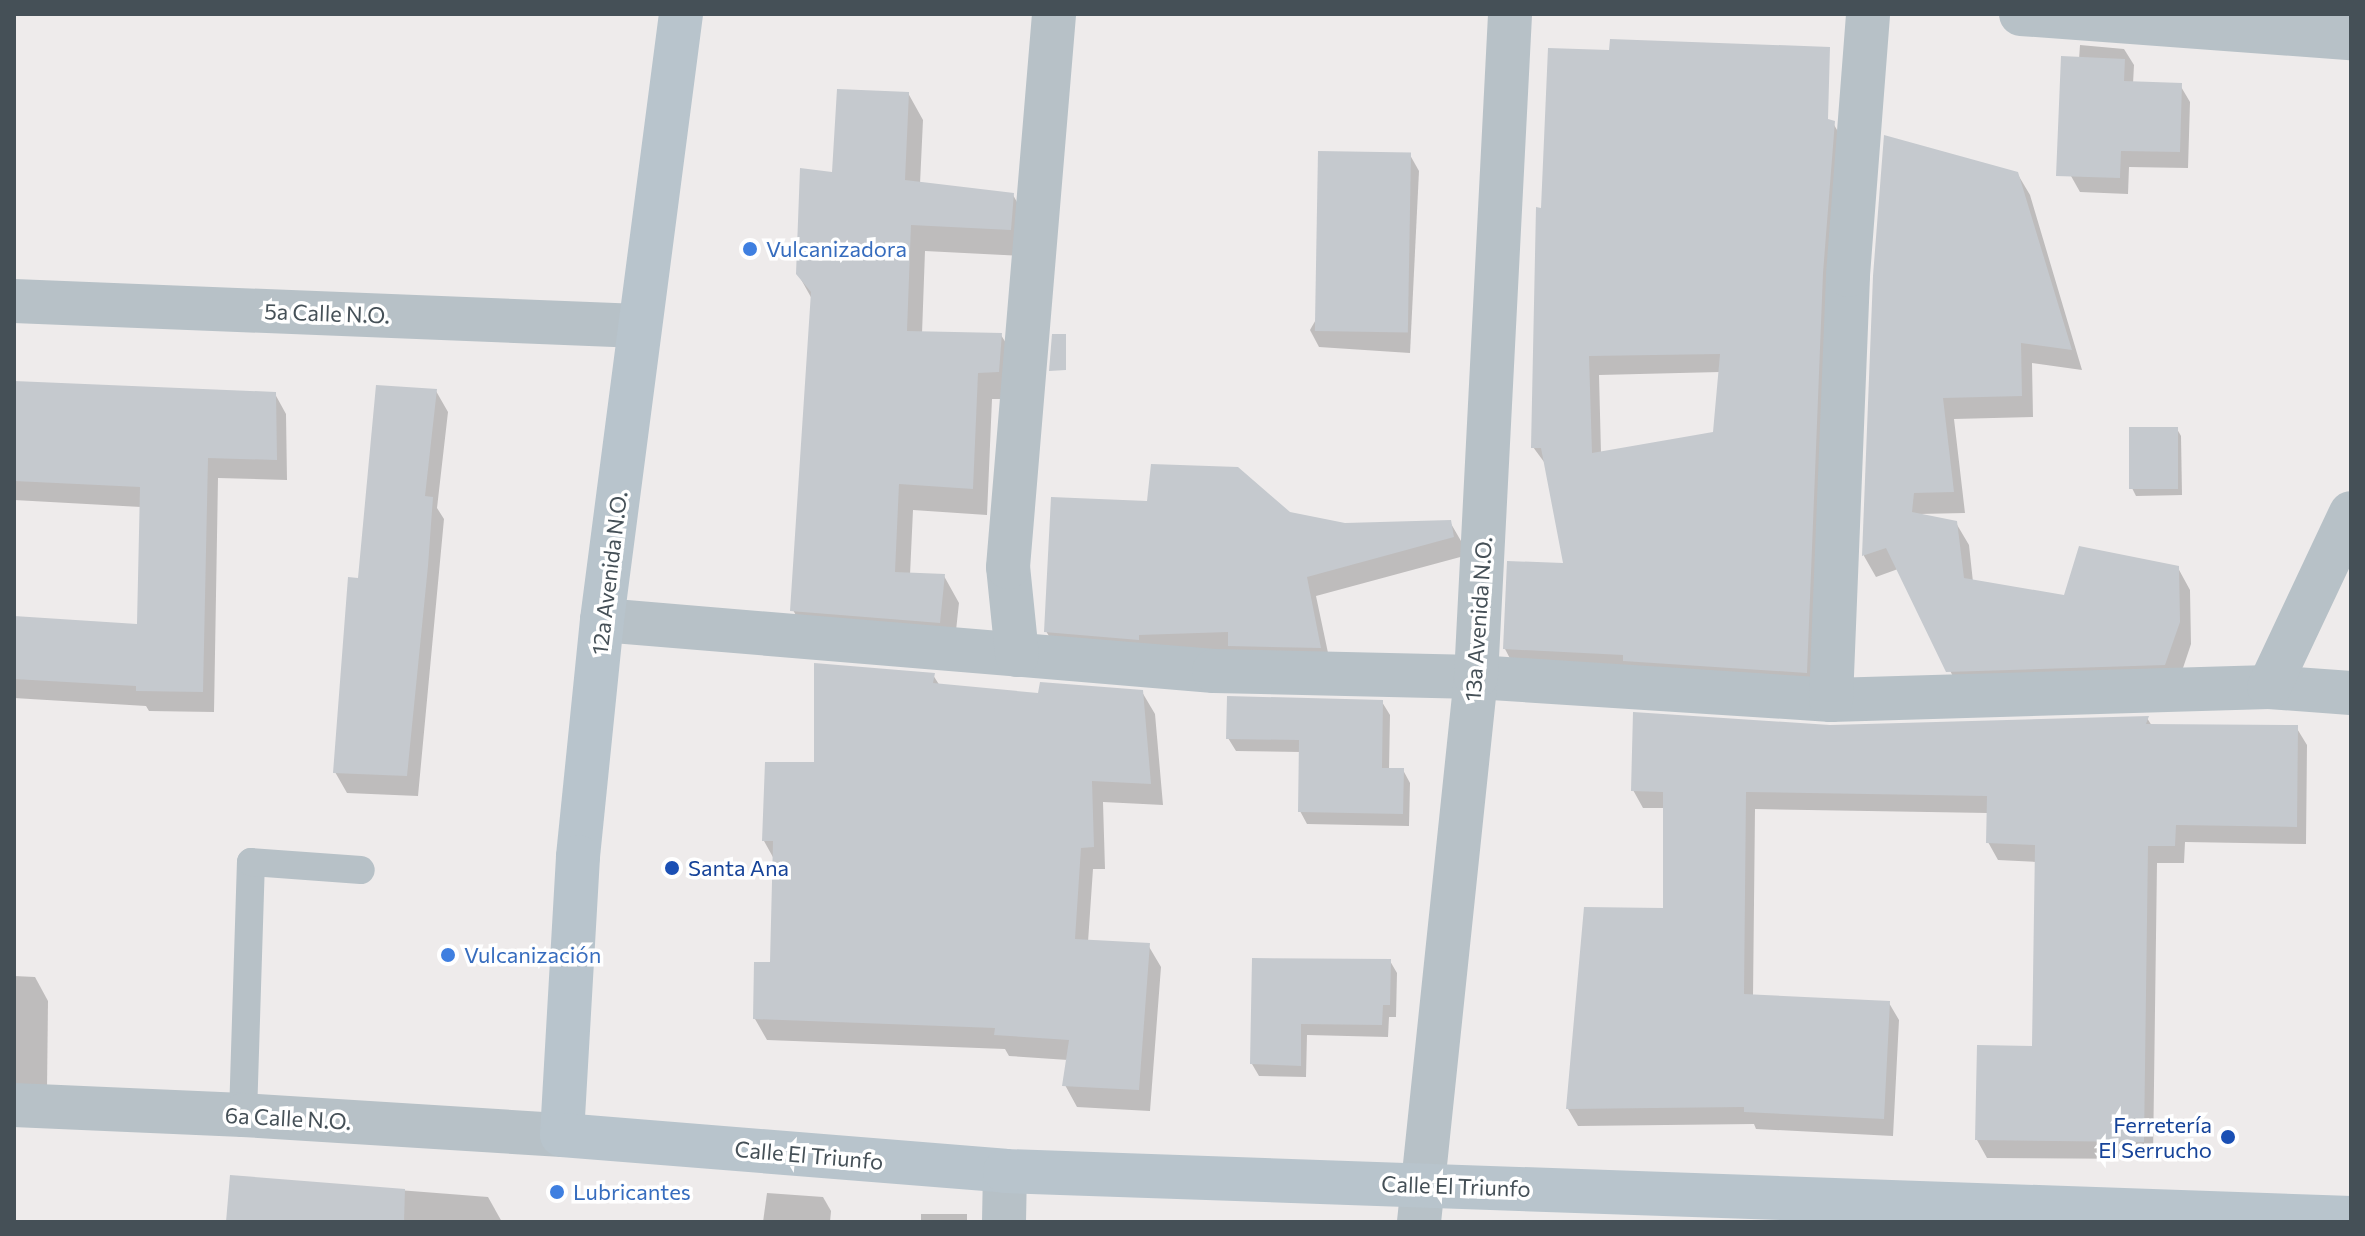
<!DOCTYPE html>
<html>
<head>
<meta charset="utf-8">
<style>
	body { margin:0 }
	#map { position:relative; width:2365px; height:1236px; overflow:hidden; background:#eeebeb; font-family:Commissioner,sans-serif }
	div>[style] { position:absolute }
	.shadow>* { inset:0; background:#0003; transform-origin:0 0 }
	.building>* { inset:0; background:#c5c9ce; transform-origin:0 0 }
	.service>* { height:28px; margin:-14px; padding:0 14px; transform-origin:14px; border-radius:14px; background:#b7c1c7 }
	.minor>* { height:44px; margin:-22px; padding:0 22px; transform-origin:22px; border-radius:22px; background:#b7c1c7 }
	.tertiary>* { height:44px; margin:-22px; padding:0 22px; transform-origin:22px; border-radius:22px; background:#b7c1c7 }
	.secondary>* { height:44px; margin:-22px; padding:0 22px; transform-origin:22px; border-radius:22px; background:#b8c4cc }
	.dots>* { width:22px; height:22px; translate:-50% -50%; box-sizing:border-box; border:4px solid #fff; border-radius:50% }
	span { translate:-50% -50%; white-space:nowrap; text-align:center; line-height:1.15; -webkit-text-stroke:7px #fff; paint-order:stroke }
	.shop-label { font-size:22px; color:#366cbe }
	.left { translate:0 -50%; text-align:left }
	.street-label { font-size:22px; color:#455057 }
	.transit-label { font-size:22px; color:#164399 }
	.right { translate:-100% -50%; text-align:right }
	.frame { position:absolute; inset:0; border:16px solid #455057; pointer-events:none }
</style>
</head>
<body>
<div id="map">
	<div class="shadow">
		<i style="clip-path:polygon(2080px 45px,2124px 49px,2134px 65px,2133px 84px,2180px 85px,2190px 102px,2188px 168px,2129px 167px,2128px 194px,2080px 192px,2071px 176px)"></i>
		<i style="clip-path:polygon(908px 93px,923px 120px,920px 184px,1013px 195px,1028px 221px,1025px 256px,925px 251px,922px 334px,1001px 335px,1017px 361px,1014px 399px,992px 399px,987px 515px,913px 510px,910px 575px,944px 576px,959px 603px,954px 649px,808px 637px,793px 610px,812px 299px,798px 274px,834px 174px)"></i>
		<i style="clip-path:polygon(evenodd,1833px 123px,1844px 142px,1817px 692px,1515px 668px,1505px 649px,1566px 565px,1547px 466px,1533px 447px,1538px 209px,1751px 175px,1833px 123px,1720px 372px,1715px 434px,1601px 453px,1599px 375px,1720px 372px)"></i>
		<i style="clip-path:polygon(1410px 155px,1419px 171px,1410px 353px,1319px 347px,1310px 330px)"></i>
		<i style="clip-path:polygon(2017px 173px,2030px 195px,2082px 370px,2032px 363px,2033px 417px,1954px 419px,1965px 513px,1919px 514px,1956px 523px,1969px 545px,1973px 582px,2065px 597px,2178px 568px,2190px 590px,2191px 644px,2177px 686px,1961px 692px,1898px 569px,1876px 577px,1864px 556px,1875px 277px)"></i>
		<i style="clip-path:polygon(14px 383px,275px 394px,286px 414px,287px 480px,218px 478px,214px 712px,149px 711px,146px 706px,14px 698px,14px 618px,139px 626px,141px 507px,14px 500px)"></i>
		<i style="clip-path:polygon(436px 391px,448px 412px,437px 508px,444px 519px,418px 796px,347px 793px,335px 772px,360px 580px)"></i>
		<i style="clip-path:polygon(2177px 429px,2181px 436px,2182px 495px,2136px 496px,2132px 488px)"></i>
		<i style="clip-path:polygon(1289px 514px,1344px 525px,1450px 522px,1461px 541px,1464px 556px,1316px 596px,1331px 667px,1057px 650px,1046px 631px)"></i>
		<i style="clip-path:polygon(933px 675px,940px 686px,1040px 695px,1142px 692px,1155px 714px,1163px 805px,1103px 802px,1105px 869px,1093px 869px,1088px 942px,1148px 945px,1161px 967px,1150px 1111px,1077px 1107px,1065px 1085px,1068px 1060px,1009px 1056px,1005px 1049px,767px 1040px,755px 1019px,772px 965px,774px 859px,764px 841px,816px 764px)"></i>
		<i style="clip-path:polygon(1382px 702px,1390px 715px,1389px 770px,1403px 770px,1410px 783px,1409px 826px,1307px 824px,1300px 811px,1301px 752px,1236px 751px,1228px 738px)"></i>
		<i style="clip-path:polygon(2147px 718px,2152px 726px,2296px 727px,2307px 745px,2306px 844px,2185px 842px,2184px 863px,2157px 863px,2153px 1159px,1987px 1158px,1977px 1140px,2034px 1048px,2037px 862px,1998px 860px,1988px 842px,1988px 813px,1755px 809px,1753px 997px,1889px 1003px,1899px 1020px,1893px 1136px,1756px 1129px,1754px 1124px,1578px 1126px,1568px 1109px,1665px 910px,1665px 808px,1643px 808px,1633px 790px,1829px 727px)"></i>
		<i style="clip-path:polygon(1254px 960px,1390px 961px,1397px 973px,1396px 1017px,1389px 1017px,1388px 1037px,1307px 1035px,1306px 1077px,1259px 1076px,1252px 1064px)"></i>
		<i style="clip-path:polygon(14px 976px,35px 977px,48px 1001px,47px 1089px,14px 1087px)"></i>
		<i style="clip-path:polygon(232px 1177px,488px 1197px,502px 1222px,228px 1222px)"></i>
		<i style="clip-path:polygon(767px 1193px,823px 1197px,831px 1211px,830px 1222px,763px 1222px)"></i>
		<i style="left:921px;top:1214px;width:46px;height:8px"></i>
	</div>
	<div class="building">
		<i style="clip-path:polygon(evenodd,1610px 39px,1830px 47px,1828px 119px,1835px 121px,1823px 273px,1807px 673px,1623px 661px,1623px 655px,1503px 649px,1507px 561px,1563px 563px,1541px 448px,1531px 448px,1536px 207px,1541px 208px,1548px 48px,1609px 50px,1610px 39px,1720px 354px,1713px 432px,1592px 453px,1589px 356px,1720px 354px)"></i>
		<i style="clip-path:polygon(2061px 56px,2125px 59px,2124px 81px,2182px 83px,2180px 152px,2121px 151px,2120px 178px,2056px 176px)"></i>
		<i style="clip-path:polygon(837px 89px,909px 92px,905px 180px,1014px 193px,1011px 230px,911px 225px,907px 331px,1002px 333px,999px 372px,978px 373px,973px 489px,899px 484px,895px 572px,945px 574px,940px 623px,790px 611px,811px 292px,796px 274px,800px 168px,832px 172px)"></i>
		<i style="clip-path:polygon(1884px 135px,2018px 172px,2072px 350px,2021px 343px,2022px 396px,1943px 398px,1954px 492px,1914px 493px,1912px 512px,1957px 521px,1964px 578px,2064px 595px,2079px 546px,2179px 566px,2180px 622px,2165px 665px,1946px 672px,1886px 548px,1862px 556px,1873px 276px)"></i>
		<i style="left:1318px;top:151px;width:93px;height:180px;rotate:1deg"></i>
		<i style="clip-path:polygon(1052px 334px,1066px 334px,1066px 370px,1049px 371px)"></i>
		<i style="clip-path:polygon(14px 381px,276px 392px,277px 460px,208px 458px,203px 692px,136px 691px,136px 686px,14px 679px,14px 616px,137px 624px,140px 487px,14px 481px)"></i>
		<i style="clip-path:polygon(376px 385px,437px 389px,425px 496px,433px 497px,428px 566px,407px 776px,333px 773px,348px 577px,358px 578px)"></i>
		<i style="left:2129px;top:427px;width:49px;height:62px"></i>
		<i style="clip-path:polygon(1151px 464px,1238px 467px,1290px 512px,1345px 523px,1451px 520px,1454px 537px,1307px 577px,1321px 648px,1228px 646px,1228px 632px,1139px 635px,1139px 640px,1044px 632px,1051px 497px,1147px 501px)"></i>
		<i style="clip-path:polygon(814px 663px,935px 673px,933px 683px,1038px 693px,1040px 682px,1143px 690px,1151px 784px,1092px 781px,1094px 847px,1081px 848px,1075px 939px,1150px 943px,1139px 1090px,1062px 1086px,1069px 1040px,994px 1035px,995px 1028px,753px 1019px,754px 962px,770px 962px,773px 841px,762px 841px,765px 762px,814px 762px)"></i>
		<i style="clip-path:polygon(1227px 696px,1383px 700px,1382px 768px,1404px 768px,1403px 814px,1298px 812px,1299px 740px,1226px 739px)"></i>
		<i style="clip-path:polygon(1633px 712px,1830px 725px,2149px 716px,2146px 724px,2298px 725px,2297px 827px,2176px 825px,2175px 846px,2148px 846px,2144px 1142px,1975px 1140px,1977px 1045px,2032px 1046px,2035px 845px,1986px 843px,1987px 796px,1746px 792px,1744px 994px,1890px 1001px,1884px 1119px,1744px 1112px,1744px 1107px,1566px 1109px,1584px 907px,1663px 908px,1663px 792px,1631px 791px)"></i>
		<i style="clip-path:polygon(1252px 958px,1391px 959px,1390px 1005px,1383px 1005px,1382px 1025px,1301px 1024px,1301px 1066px,1250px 1064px)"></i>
		<i style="clip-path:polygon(230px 1175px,405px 1189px,404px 1222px,226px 1222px)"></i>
	</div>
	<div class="service">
		<i style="left:243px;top:1115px;width:253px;rotate:-88.2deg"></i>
		<i style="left:251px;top:862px;width:110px;rotate:4.2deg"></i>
	</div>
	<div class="minor">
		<i style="left:2021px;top:14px;width:331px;rotate:4.2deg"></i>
		<i style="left:14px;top:301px;width:626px;rotate:2.29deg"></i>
		<i style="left:602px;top:620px;width:614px;rotate:4.76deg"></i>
		<i style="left:1214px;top:671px;width:262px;rotate:1.3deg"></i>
		<i style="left:1476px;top:677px;width:356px;rotate:3.7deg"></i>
		<i style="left:1831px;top:700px;width:438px;rotate:-1.7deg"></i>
		<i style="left:2269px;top:687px;width:82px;rotate:4.2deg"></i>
		<i style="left:1017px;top:655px;width:88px;rotate:-95.8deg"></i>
		<i style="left:1008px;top:567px;width:555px;rotate:-85.24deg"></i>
		<i style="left:2269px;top:687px;width:192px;rotate:-64.8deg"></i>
		<i style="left:1831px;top:700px;width:425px;rotate:-87.7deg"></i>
		<i style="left:1848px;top:275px;width:262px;rotate:-85.6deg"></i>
		<i style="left:1004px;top:1222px;width:51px;rotate:-88.9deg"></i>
		<i style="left:1419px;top:1222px;width:548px;rotate:-84.03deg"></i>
		<i style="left:1476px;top:677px;width:664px;rotate:-87.06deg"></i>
	</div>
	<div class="tertiary">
		<i style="left:14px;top:1105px;width:229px;rotate:2.5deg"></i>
		<i style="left:243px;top:1115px;width:320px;rotate:3.6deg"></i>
	</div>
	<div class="secondary">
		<i style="left:681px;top:14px;width:611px;rotate:97.43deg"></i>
		<i style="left:602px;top:620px;width:238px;rotate:95.8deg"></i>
		<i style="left:578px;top:857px;width:278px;rotate:93.3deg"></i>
		<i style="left:562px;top:1135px;width:444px;rotate:4.6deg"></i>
		<i style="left:1005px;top:1171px;width:1347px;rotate:2deg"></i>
	</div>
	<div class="dots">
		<i style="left:750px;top:249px;background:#3f7fe0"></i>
		<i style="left:672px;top:868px;background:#1a4fb4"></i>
		<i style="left:448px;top:955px;background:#3f7fe0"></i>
		<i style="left:2228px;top:1137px;background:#1a4fb4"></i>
		<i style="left:557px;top:1192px;background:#3f7fe0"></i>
	</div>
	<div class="shop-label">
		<span class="left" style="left:766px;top:249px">Vulcanizadora</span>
		<span class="left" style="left:464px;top:955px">Vulcanización</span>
		<span class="left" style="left:573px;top:1192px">Lubricantes</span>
	</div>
	<div class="street-label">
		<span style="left:327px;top:313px;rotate:2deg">5a Calle N.O.</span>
		<span style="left:609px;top:573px;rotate:-83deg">12a Avenida N.O.</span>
		<span style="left:1478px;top:619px;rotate:-86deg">13a Avenida N.O.</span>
		<span style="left:288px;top:1118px;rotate:3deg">6a Calle N.O.</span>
		<span style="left:809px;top:1155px;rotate:5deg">Calle El Triunfo</span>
		<span style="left:1456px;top:1186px;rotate:2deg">Calle El Triunfo</span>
	</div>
	<div class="transit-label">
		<span class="left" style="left:688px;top:868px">Santa Ana</span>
		<span class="right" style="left:2212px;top:1137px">Ferretería<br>El Serrucho</span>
	</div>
	<div class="frame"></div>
</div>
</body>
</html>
